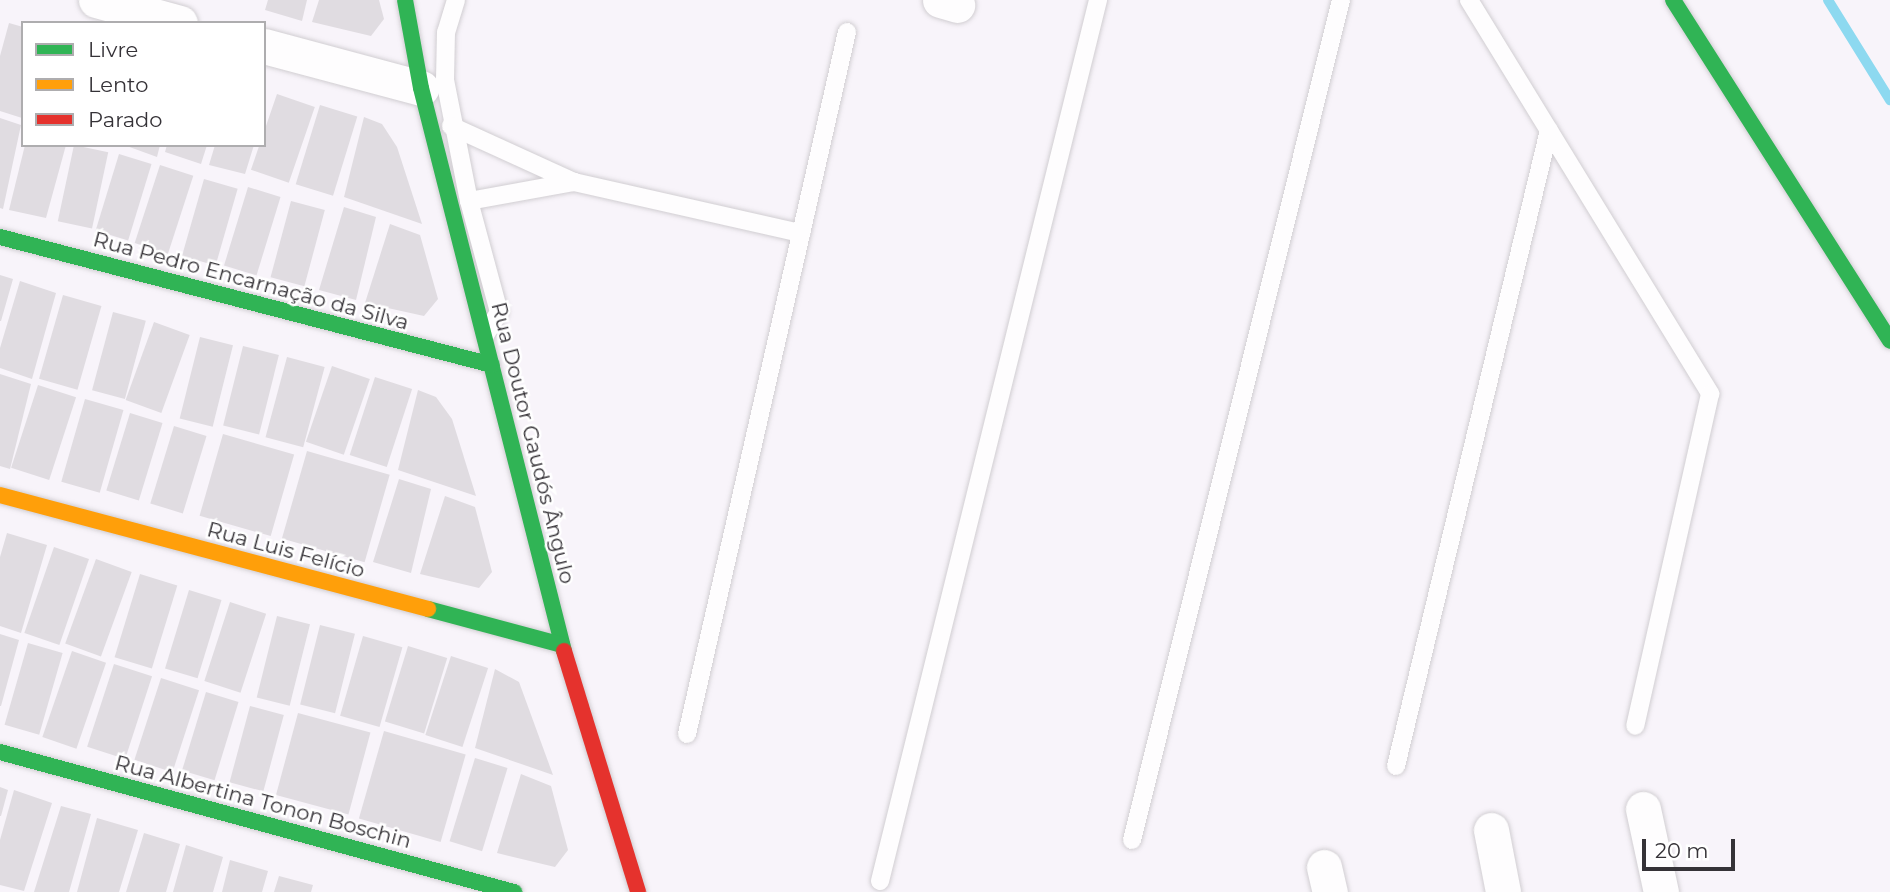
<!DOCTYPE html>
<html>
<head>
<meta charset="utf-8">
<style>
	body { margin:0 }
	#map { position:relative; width:1890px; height:892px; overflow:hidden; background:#f8f4fa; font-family:Montserrat,sans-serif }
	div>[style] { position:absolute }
	.stream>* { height:10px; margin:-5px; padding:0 5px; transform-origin:5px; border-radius:5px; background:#8dd9f0 }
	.building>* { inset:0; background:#e0dce1; transform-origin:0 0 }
	.roads { filter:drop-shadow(0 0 2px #d1ced2) drop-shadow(0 0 2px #d1ced2) }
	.lane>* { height:18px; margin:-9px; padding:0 9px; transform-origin:9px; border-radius:9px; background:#fefdfe }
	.street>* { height:35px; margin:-17.5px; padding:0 17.5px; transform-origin:17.5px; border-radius:17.5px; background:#fefdfe }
	.fast>* { height:16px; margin:-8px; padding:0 8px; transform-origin:8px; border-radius:8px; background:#30b455 }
	.slow>* { height:16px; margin:-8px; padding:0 8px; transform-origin:8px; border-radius:8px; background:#ff9f0a }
	.jam>* { height:16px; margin:-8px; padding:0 8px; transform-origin:8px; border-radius:8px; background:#e5322d }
	span { translate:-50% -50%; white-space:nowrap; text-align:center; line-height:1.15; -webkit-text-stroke:5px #fff; paint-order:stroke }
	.street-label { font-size:21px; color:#353237 }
	.legend { position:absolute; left:21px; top:21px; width:245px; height:126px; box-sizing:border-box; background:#fff; border:2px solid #aeadaf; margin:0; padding:9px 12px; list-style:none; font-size:21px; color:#353237 }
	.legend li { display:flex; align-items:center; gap:14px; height:35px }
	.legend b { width:35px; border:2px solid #aeadaf }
	.scale { position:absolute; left:1642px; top:839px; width:93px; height:32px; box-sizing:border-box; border:4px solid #353237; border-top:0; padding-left:9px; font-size:21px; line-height:24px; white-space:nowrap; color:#353237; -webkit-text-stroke:5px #fff; paint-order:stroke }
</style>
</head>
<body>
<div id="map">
	<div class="stream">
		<i style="left:1828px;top:0;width:118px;rotate:58.2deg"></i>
	</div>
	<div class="building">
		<i style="clip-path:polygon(268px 0,307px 0,302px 21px,265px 10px)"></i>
		<i style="clip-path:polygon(319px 0,379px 0,384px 19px,371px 36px,312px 22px)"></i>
		<i style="clip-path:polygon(9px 23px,23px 27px,22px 118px,0 111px,0 56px)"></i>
		<i style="left:277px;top:94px;width:40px;height:80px;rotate:19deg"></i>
		<i style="left:320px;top:105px;width:39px;height:83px;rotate:17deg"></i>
		<i style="clip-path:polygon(364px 117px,382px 124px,397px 147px,422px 224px,344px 197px)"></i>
		<i style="clip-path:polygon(0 118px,21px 125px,3px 209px,0 208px)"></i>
		<i style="clip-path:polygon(25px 145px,66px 145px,46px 218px,9px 210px)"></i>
		<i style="left:74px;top:145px;width:35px;height:78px;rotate:12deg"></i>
		<i style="clip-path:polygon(124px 145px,160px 145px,157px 157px)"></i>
		<i style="clip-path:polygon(167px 145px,207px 145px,201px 164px,165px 152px)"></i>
		<i style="clip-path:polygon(215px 145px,254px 145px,245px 174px,209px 165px)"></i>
		<i style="left:119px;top:154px;width:34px;height:80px;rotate:17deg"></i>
		<i style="left:160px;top:165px;width:35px;height:82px;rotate:18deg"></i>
		<i style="left:204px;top:179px;width:35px;height:80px;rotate:16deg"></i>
		<i style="left:248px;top:187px;width:34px;height:82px;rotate:17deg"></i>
		<i style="left:291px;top:201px;width:35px;height:79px;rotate:15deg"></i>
		<i style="clip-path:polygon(344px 207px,376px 217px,356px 300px,319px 290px)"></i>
		<i style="clip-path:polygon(390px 224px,420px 235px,438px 299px,424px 316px,365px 303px)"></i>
		<i style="clip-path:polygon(0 275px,13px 279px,1px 321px,0 321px)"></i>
		<i style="clip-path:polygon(20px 281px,56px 293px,32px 379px,0 368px,0 348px)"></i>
		<i style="left:63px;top:295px;width:40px;height:87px;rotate:16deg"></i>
		<i style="left:113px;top:312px;width:34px;height:81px;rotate:15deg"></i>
		<i style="left:154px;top:322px;width:38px;height:83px;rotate:20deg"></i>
		<i style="left:200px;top:337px;width:34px;height:84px;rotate:14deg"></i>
		<i style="left:243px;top:346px;width:37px;height:82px;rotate:14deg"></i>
		<i style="left:287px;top:357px;width:39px;height:83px;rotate:15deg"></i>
		<i style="left:332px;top:366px;width:40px;height:80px;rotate:19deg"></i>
		<i style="clip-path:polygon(0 374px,31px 384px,10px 469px,0 466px)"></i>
		<i style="left:375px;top:377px;width:39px;height:82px;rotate:18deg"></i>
		<i style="left:38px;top:385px;width:40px;height:87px;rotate:18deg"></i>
		<i style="clip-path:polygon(418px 390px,436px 397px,452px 419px,476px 496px,398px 470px)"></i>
		<i style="left:85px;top:399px;width:40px;height:86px;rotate:16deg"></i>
		<i style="left:130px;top:413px;width:34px;height:81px;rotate:17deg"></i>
		<i style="left:174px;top:426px;width:34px;height:81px;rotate:17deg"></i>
		<i style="left:223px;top:434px;width:74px;height:85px;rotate:16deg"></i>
		<i style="left:307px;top:451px;width:86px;height:91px;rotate:16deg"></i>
		<i style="clip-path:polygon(399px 479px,431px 489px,411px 573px,373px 562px)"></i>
		<i style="clip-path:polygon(445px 496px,475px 507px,492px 572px,479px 588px,420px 574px)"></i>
		<i style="clip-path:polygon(7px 533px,47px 545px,21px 633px,0 626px,0 557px)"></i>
		<i style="left:54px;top:547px;width:37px;height:91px;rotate:19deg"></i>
		<i style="left:96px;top:559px;width:38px;height:90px;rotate:20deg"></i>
		<i style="left:140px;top:574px;width:39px;height:87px;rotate:17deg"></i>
		<i style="left:189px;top:590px;width:34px;height:82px;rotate:17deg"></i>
		<i style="left:230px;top:602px;width:38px;height:83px;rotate:18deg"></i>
		<i style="left:277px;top:616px;width:34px;height:84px;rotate:14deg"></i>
		<i style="left:320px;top:625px;width:36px;height:82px;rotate:14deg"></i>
		<i style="clip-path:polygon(0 634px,19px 640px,1px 706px,0 706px)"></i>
		<i style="left:363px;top:636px;width:41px;height:83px;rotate:16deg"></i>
		<i style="left:28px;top:643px;width:36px;height:85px;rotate:16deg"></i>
		<i style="left:408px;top:646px;width:41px;height:79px;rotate:17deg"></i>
		<i style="left:72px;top:651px;width:36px;height:91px;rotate:19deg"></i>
		<i style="left:451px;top:656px;width:39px;height:83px;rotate:18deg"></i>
		<i style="left:114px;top:664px;width:40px;height:87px;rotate:18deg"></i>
		<i style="clip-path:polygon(495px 669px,519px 682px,553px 775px,475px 748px)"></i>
		<i style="left:161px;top:678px;width:40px;height:86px;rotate:18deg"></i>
		<i style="left:206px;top:692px;width:34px;height:82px;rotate:17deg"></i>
		<i style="left:250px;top:706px;width:35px;height:79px;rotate:15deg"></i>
		<i style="left:298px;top:713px;width:75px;height:85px;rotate:15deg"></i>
		<i style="left:384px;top:731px;width:85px;height:91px;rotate:16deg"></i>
		<i style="left:475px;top:758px;width:34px;height:87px;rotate:17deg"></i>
		<i style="clip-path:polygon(521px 774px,551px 786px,568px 850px,555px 867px,497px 853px)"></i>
		<i style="clip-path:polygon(0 787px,8px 790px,1px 816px,0 816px)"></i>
		<i style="clip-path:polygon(14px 790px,52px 803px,24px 891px,0 885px,0 840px)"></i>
		<i style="clip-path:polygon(61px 806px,91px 814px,69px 892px,34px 892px)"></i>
		<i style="clip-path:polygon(97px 818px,138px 830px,119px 892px,77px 892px)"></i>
		<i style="clip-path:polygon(144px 833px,180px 844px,166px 892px,126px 892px)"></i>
		<i style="clip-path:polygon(186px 845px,223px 857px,213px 892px,173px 892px)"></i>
		<i style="clip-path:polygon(230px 860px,268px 871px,262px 892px,222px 892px)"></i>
		<i style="clip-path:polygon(279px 876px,313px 885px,311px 892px,274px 892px)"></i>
	</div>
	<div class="roads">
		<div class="lane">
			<i style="left:456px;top:0;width:34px;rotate:107deg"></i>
			<i style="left:446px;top:32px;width:48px;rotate:91.2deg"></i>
			<i style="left:445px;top:80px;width:123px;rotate:78.8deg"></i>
			<i style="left:469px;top:201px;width:115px;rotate:74.9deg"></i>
			<i style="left:499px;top:312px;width:26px;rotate:121deg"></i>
			<i style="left:1469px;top:0;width:462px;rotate:58.5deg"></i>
			<i style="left:1710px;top:394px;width:340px;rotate:102.7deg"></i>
			<i style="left:451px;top:126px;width:135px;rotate:24.5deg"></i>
			<i style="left:574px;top:182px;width:233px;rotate:12.7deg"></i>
			<i style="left:469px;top:201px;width:107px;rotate:-10.3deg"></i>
			<i style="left:687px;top:734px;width:720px;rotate:-77.16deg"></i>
			<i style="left:1396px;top:766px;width:654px;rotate:-76.47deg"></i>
			<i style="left:1132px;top:840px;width:866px;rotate:-76.03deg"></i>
			<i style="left:880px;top:881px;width:908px;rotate:-76.1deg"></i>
		</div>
		<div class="street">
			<i style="left:96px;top:0;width:87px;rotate:15.3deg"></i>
			<i style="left:940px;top:0;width:18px;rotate:16deg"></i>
			<i style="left:264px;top:46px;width:163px;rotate:15deg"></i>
			<i style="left:1643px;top:809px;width:85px;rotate:77.8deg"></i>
			<i style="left:1491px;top:830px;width:63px;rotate:79deg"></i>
			<i style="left:1324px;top:867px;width:26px;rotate:77deg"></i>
		</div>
		<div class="fast">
			<i style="left:405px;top:0;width:89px;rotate:79.7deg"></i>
			<i style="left:421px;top:88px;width:581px;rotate:75.75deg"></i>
			<i style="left:1673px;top:0;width:404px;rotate:57.5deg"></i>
			<i style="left:0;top:237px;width:508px;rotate:14.58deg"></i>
			<i style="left:428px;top:609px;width:139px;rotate:15deg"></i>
			<i style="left:0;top:752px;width:533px;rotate:15.24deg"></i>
		</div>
		<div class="slow">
			<i style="left:0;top:495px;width:443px;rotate:14.9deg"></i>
		</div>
		<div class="jam">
			<i style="left:564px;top:651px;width:252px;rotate:72.9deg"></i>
		</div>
	</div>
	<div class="street-label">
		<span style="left:251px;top:281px;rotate:15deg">Rua Pedro Encarnação da Silva</span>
		<span style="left:533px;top:443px;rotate:76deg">Rua Doutor Gaudós Ângulo</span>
		<span style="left:286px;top:550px;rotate:15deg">Rua Luis Felício</span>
		<span style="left:263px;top:802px;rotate:15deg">Rua Albertina Tonon Boschin</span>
	</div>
	<ul class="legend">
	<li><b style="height:9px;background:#30b455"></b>Livre</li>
	<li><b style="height:9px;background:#ff9f0a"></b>Lento</li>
	<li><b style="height:9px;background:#e5322d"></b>Parado</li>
	</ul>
	<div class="scale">20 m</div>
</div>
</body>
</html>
